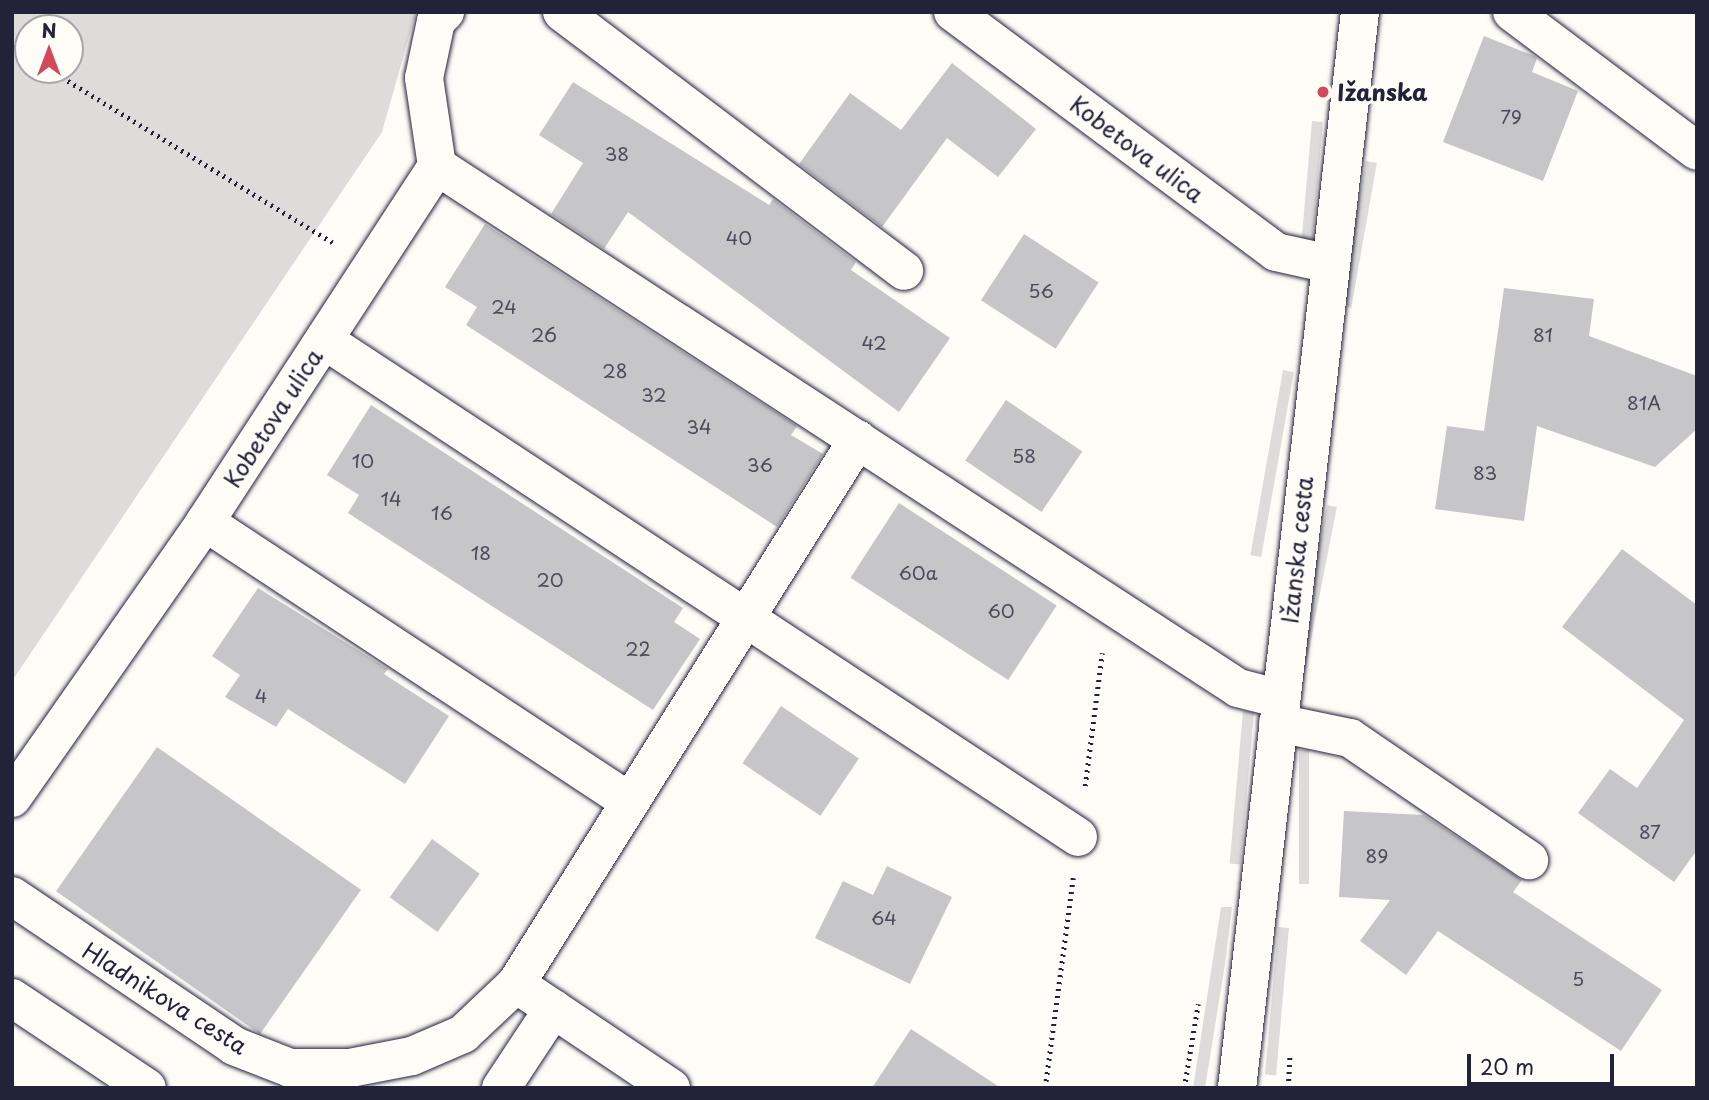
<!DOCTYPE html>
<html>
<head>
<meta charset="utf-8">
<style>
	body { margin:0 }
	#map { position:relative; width:1709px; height:1100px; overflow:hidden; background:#fdfcf7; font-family:"Playpen Sans",sans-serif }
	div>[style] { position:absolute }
	.green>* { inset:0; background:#dddcdb; transform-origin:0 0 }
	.building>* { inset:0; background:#c6c6c8; transform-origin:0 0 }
	.path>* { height:4.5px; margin-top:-2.25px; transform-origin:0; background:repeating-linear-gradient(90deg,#22223b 0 2px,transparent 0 7px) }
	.roads { filter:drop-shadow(0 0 2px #22223b) drop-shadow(0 0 2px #22223b) }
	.minor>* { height:38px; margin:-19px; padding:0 19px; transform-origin:19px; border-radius:19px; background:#fdfcf7 }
	.major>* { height:38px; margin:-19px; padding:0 19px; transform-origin:19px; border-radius:19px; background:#fdfcf7 }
	.dots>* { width:19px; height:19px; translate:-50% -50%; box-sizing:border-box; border:4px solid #fdfcf7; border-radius:50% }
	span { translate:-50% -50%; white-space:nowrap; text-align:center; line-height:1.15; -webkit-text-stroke:6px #fdfcf7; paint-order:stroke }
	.number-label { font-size:19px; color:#4b4b5e }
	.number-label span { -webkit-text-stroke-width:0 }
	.poi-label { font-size:23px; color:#22223b; font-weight:700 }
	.left { translate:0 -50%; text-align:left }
	.street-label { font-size:23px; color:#22223b }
	.frame { position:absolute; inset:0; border:14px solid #22223b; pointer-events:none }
	.north { position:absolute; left:14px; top:14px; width:70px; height:70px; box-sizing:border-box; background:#fdfcf7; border:2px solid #a5a5ac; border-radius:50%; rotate:0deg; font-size:19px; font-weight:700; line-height:28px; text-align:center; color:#22223b }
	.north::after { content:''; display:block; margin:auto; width:24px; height:32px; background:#d1495b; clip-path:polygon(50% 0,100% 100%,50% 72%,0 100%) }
	.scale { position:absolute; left:1467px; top:1054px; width:147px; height:32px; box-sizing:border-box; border:4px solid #22223b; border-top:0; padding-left:9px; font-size:21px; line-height:24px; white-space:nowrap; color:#22223b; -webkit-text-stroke:5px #fdfcf7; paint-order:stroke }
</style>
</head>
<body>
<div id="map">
	<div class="green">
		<i style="clip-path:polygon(evenodd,12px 12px,416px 12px,382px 132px,12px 681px,12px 12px,70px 28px,70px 70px,28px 70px,28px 28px,70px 28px)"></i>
		<i style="left:1312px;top:121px;width:11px;height:119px;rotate:5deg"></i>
		<i style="left:1366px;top:161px;width:11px;height:147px;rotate:10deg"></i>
		<i style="left:1283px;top:370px;width:11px;height:188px;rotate:10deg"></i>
		<i style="left:1327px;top:505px;width:10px;height:194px;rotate:11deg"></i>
		<i style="left:1243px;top:711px;width:11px;height:153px;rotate:5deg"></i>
		<i style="left:1299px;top:750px;width:10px;height:134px"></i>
		<i style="clip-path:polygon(1221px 907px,1232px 907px,1225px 964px,1205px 1088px,1193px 1088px)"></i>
		<i style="left:1278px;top:927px;width:11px;height:148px;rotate:5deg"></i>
	</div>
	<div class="building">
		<i style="clip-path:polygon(1484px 36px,1532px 55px,1537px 58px,1532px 72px,1578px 91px,1543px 181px,1443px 142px)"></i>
		<i style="clip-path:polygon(952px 63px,1036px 129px,998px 177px,947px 138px,882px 227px,799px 164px,850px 93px,901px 130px)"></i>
		<i style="clip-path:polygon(573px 82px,769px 205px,773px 199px,856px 262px,851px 270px,950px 338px,899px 412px,628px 212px,604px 249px,551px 214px,583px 163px,539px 135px)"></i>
		<i style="clip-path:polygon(485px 224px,797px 426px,791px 435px,823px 454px,777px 527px,466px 325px,477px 307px,445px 287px)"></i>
		<i style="left:1024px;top:234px;width:89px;height:79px;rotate:33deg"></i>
		<i style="clip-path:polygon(1504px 288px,1594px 299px,1589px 336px,1697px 376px,1697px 429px,1655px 467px,1537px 426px,1524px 521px,1435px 509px,1447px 426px,1484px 431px)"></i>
		<i style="left:1006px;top:400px;width:92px;height:73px;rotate:34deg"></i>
		<i style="clip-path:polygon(371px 405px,683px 608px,674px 622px,700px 639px,653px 710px,348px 513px,359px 495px,327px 475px)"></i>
		<i style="left:899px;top:503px;width:188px;height:89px;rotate:33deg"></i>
		<i style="clip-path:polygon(1622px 549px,1697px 605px,1697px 850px,1674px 882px,1578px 813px,1610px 769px,1637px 788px,1684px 720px,1562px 627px)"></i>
		<i style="clip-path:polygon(258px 588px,388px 669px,384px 674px,449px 716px,405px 784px,288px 709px,276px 727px,225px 697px,240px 675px,212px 656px)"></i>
		<i style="left:781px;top:706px;width:94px;height:69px;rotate:34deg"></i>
		<i style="left:157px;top:747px;width:249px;height:176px;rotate:35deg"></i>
		<i style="clip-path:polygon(1344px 811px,1424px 815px,1522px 880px,1513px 892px,1662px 990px,1621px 1051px,1438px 931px,1406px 975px,1360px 941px,1390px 900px,1339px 897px)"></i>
		<i style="left:432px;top:839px;width:59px;height:72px;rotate:36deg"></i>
		<i style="clip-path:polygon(887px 866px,952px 897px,910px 984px,815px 938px,843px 881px,873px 895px)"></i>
		<i style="clip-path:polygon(911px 1029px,1001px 1088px,872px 1088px)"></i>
	</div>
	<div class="path">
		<i style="left:12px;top:47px;width:18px;rotate:29deg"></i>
		<i style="left:50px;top:70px;width:332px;rotate:31.4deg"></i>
		<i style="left:1085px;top:786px;width:134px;rotate:-82.7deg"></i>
		<i style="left:1045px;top:1088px;width:212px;rotate:-82.4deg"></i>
		<i style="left:1184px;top:1088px;width:85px;rotate:-80.5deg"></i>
		<i style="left:1288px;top:1088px;width:34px;rotate:-87deg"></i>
	</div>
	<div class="roads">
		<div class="minor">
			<i style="left:562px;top:12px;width:429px;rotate:37.1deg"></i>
			<i style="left:953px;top:12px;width:402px;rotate:36.6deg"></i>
			<i style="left:1276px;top:252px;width:55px;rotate:12.5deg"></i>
			<i style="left:1512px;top:12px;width:231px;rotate:36.9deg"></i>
			<i style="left:437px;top:166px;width:956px;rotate:33.09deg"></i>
			<i style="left:1238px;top:688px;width:44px;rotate:14.3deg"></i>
			<i style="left:324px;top:340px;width:903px;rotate:33.39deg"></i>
			<i style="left:205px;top:522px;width:509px;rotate:33.38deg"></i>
			<i style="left:1278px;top:723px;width:74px;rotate:11.8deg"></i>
			<i style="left:1350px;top:738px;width:217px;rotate:34.3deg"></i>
			<i style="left:12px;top:798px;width:337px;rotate:-55deg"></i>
			<i style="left:205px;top:522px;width:425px;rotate:-56.9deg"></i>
			<i style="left:437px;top:166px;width:89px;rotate:-98.4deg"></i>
			<i style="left:424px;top:78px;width:58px;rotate:-78.1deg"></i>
			<i style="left:436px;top:21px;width:13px;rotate:-45deg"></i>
			<i style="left:12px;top:896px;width:268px;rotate:34deg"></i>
			<i style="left:234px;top:1046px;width:60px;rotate:21.4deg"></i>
			<i style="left:290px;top:1068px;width:60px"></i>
			<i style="left:350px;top:1068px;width:63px;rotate:-11deg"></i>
			<i style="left:412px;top:1056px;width:56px;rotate:-23.3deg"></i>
			<i style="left:463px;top:1034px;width:73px;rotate:-43.3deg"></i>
			<i style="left:501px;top:1088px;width:95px;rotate:-56.6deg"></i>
			<i style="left:671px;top:1088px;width:187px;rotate:-146.1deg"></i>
			<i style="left:516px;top:984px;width:643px;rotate:-57.89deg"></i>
		</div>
		<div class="major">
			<i style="left:12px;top:998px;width:162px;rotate:33.7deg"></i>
			<i style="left:1237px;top:1088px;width:1083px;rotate:-83.48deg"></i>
		</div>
	</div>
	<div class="dots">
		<i style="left:1323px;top:92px;background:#d1495b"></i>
	</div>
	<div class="number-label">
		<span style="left:1511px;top:117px">79</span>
		<span style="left:617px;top:154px">38</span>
		<span style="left:739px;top:238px">40</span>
		<span style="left:1041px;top:291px">56</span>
		<span style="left:504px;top:307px">24</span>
		<span style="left:544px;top:335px">26</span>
		<span style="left:1543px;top:335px">81</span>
		<span style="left:874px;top:343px">42</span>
		<span style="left:615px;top:371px">28</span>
		<span style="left:654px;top:395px">32</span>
		<span style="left:1644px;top:403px">81A</span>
		<span style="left:699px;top:427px">34</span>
		<span style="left:1024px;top:456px">58</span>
		<span style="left:363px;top:461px">10</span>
		<span style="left:760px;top:465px">36</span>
		<span style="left:1485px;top:473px">83</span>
		<span style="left:391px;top:499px">14</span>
		<span style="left:442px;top:513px">16</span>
		<span style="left:481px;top:553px">18</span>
		<span style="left:918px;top:573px">60a</span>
		<span style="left:550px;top:580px">20</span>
		<span style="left:1001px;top:611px">60</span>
		<span style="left:638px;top:649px">22</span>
		<span style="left:261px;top:696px">4</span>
		<span style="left:1650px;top:832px">87</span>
		<span style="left:1377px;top:856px">89</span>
		<span style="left:884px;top:918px">64</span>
		<span style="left:1578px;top:979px">5</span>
	</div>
	<div class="poi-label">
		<span class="left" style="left:1337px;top:92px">Ižanska</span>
	</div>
	<div class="street-label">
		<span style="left:1137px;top:149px;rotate:37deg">Kobetova ulica</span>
		<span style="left:273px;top:418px;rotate:-57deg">Kobetova ulica</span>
		<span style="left:1297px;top:550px;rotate:-84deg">Ižanska cesta</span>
		<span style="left:165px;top:998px;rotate:32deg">Hladnikova cesta</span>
	</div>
	<div class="frame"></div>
	<div class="north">N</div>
	<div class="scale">20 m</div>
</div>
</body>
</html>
